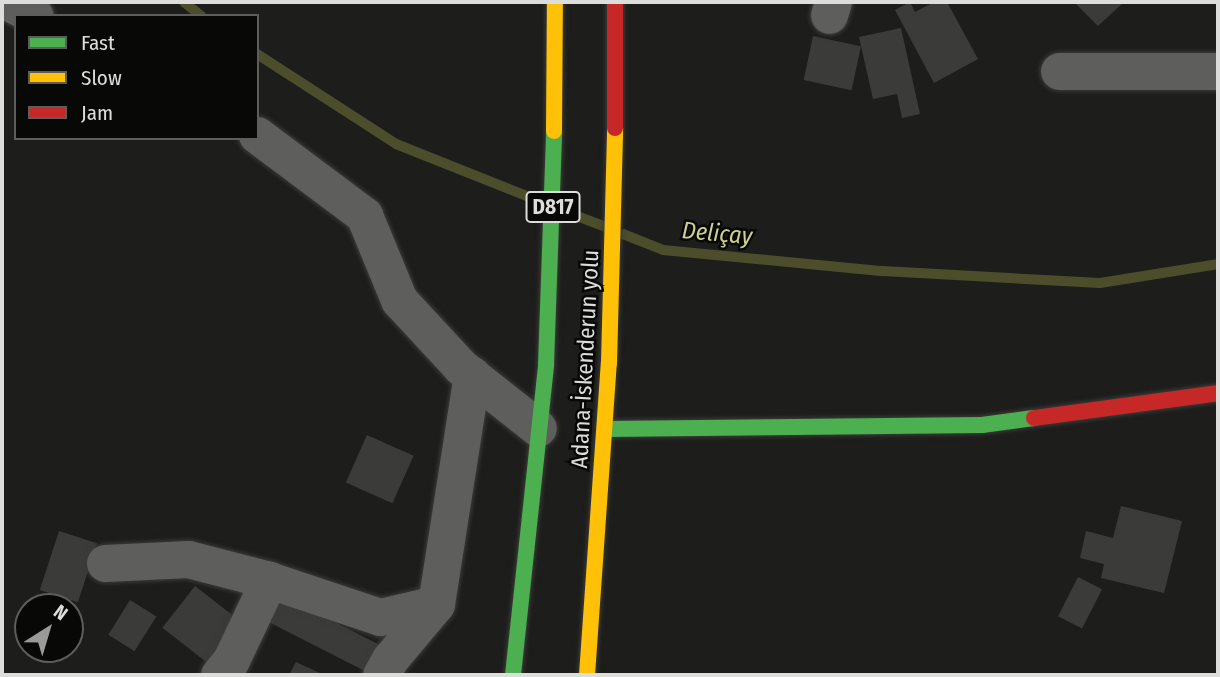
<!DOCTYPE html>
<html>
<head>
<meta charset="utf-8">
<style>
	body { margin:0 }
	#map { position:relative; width:1220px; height:677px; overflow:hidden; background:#1d1e1c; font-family:"Fira Sans Condensed",sans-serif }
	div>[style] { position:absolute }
	.stream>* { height:10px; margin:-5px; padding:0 5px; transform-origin:5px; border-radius:5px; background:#4b4d2b }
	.building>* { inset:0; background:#3b3c3a; transform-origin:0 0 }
	.roads { filter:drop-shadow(0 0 2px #3a3b39) drop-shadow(0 0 2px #3a3b39) }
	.street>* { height:37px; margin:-18.5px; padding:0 18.5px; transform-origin:18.5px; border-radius:18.5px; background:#5e5e5c }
	.fast>* { height:16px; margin:-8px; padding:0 8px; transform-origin:8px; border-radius:8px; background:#4caf50 }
	.slow>* { height:16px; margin:-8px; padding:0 8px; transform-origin:8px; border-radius:8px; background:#ffc107 }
	.jam>* { height:16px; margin:-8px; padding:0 8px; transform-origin:8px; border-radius:8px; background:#c62828 }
	span { translate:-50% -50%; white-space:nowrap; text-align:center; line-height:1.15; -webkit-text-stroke:5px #080807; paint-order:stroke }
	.shield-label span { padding:2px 5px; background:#080807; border:2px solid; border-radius:5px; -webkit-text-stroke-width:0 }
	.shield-label { font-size:21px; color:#dddedb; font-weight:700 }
	.street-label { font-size:23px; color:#dddedb }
	.water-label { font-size:24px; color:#cdd18f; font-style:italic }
	.frame { position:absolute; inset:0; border:4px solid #dddedb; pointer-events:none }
	.legend { position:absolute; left:14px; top:14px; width:245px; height:126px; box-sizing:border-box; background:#080807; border:2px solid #5d5e5c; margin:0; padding:9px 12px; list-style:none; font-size:21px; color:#dddedb }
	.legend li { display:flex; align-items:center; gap:14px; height:35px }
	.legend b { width:35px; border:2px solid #5d5e5c }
	.north { position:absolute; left:14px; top:593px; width:70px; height:70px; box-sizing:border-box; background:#080807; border:2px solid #5d5e5c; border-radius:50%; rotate:37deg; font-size:19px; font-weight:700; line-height:28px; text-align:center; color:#dddedb }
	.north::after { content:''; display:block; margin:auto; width:24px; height:32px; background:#9a9b98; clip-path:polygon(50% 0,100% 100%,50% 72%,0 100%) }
</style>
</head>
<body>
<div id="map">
	<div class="stream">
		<i style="left:184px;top:2px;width:22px;rotate:39deg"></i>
		<i style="left:257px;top:54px;width:166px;rotate:32.9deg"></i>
		<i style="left:396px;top:144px;width:162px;rotate:21.7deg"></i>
		<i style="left:561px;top:210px;width:48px;rotate:20.7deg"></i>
		<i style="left:623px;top:234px;width:43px;rotate:21.8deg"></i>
		<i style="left:663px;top:250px;width:221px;rotate:5.5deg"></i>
		<i style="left:883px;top:271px;width:217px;rotate:3.2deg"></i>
		<i style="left:1100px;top:283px;width:120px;rotate:-9.1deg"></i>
	</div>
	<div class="building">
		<i style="clip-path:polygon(910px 2px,915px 12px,934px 2px,947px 2px,978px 59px,934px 83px,895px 10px)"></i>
		<i style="clip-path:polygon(1074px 2px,1124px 2px,1098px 26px)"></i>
		<i style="clip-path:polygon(901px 28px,920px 114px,902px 118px,897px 94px,873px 99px,859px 37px)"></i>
		<i style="left:813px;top:36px;width:49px;height:45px;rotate:12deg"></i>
		<i style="left:367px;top:435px;width:51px;height:52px;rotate:24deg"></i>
		<i style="clip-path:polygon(1121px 506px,1182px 521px,1164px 593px,1101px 578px,1104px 564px,1080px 558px,1086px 531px,1113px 538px)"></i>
		<i style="left:59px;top:531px;width:40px;height:62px;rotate:18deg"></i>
		<i style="left:1078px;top:577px;width:27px;height:44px;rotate:27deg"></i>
		<i style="left:195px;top:586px;width:61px;height:53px;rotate:38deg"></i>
		<i style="left:272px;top:590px;width:120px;height:30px;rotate:27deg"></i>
		<i style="left:130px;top:600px;width:31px;height:41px;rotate:32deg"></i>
		<i style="clip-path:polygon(296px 662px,324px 675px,289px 675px)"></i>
	</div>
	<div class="roads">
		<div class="street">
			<i style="left:8px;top:2px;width:30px;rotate:27deg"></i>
			<i style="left:829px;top:15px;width:14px;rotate:-73deg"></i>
			<i style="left:1059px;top:71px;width:159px"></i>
			<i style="left:257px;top:135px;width:134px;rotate:36.8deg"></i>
			<i style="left:364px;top:215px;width:92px;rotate:67.6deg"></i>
			<i style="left:399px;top:300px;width:91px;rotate:47.2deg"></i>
			<i style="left:461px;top:367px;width:98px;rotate:38.4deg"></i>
			<i style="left:105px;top:563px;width:83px;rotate:-2.8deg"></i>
			<i style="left:188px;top:559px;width:84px;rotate:14.5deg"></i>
			<i style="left:269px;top:580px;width:117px;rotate:18.4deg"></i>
			<i style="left:380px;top:617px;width:57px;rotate:-13.1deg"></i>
			<i style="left:436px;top:604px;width:232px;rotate:-81.1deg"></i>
			<i style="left:219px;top:675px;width:19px;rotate:-51deg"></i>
			<i style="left:231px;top:660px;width:89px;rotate:-64.6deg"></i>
			<i style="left:381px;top:675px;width:18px;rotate:-61deg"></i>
			<i style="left:390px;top:659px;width:72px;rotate:-50.1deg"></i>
		</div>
		<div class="fast">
			<i style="left:605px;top:429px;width:377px;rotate:-0.6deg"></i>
			<i style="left:982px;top:425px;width:52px;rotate:-7.7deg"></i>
			<i style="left:513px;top:675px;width:312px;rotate:-83.9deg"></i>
			<i style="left:546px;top:365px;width:234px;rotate:-88deg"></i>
		</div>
		<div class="slow">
			<i style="left:554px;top:131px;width:129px;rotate:-89.6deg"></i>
			<i style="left:587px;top:675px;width:313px;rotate:-86deg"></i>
			<i style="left:609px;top:363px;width:235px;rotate:-88.5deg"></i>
		</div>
		<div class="jam">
			<i style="left:615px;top:2px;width:126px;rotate:90deg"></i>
			<i style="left:1034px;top:418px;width:186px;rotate:-7.7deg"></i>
		</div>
	</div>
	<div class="shield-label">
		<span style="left:553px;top:207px">D817</span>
	</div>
	<div class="street-label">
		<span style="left:585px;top:359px;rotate:-87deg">Adana-İskenderun yolu</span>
	</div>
	<div class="water-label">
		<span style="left:717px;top:234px;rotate:5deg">Deliçay</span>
	</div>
	<div class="frame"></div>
	<ul class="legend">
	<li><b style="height:9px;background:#4caf50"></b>Fast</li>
	<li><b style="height:9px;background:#ffc107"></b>Slow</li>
	<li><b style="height:9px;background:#c62828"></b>Jam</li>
	</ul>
	<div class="north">N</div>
</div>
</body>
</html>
